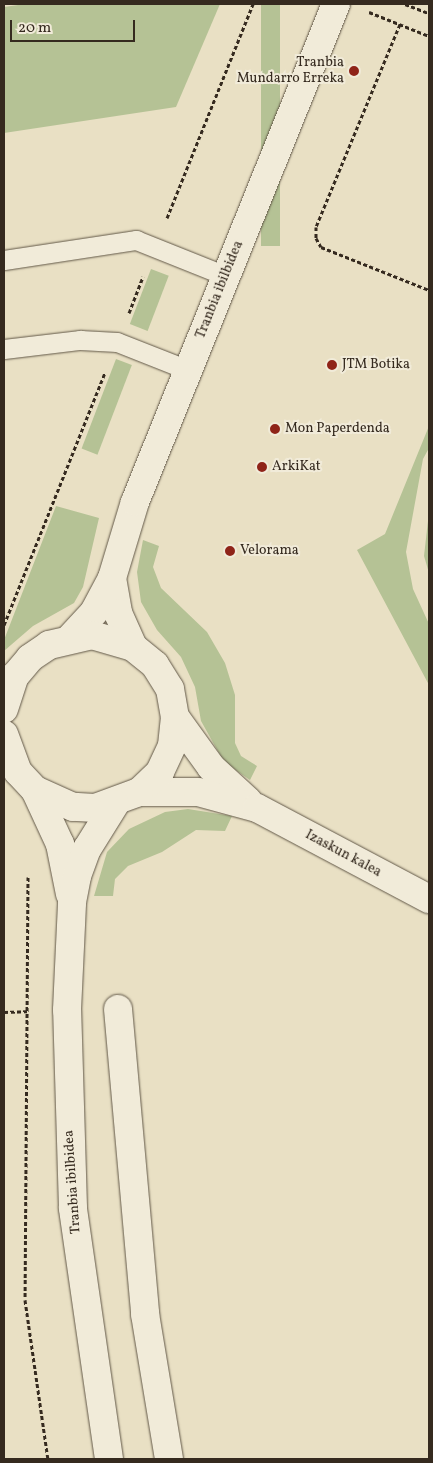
<!DOCTYPE html>
<html>
<head>
<meta charset="utf-8">
<style>
	body { margin:0 }
	#map { position:relative; width:433px; height:1463px; overflow:hidden; background:#e9e0c4; font-family:Vollkorn,serif }
	div>[style] { position:absolute }
	.green>* { inset:0; background:#b5c295; transform-origin:0 0 }
	.path>* { height:3px; margin-top:-1.5px; transform-origin:0; background:repeating-linear-gradient(90deg,#352a1f 0 4px,transparent 0 6.5px) }
	.roads { filter:drop-shadow(0 0 1px #625848) drop-shadow(0 0 1px #625848) }
	.service>* { height:19px; margin:-9.5px; padding:0 9.5px; transform-origin:9.5px; border-radius:9.5px; background:#f1ebd9 }
	.minor>* { height:28px; margin:-14px; padding:0 14px; transform-origin:14px; border-radius:14px; background:#f1ebd9 }
	.secondary>* { height:28px; margin:-14px; padding:0 14px; transform-origin:14px; border-radius:14px; background:#f1ebd9 }
	.dots>* { width:14px; height:14px; translate:-50% -50%; box-sizing:border-box; border:2px solid #f1ebd9; border-radius:50% }
	span { translate:-50% -50%; white-space:nowrap; text-align:center; line-height:1.15; -webkit-text-stroke:4px #f1ebd9; paint-order:stroke }
	.poi-label { font-size:14px; color:#352a1f }
	.right { translate:-100% -50%; text-align:right }
	.left { translate:0 -50%; text-align:left }
	.street-label { font-size:14px; color:#352a1f }
	.frame { position:absolute; inset:0; border:5px solid #352a1f; pointer-events:none }
	.scale { position:absolute; left:10px; top:20px; width:125px; height:22px; box-sizing:border-box; border:2px solid #352a1f; border-top:0; padding-left:6px; font-size:15px; line-height:18px; white-space:nowrap; color:#352a1f; -webkit-text-stroke:4px #f1ebd9; paint-order:stroke }
</style>
</head>
<body>
<div id="map">
	<div class="green">
		<i style="clip-path:polygon(25px 4px,220px 4px,176px 107px,4px 133px,4px 7px)"></i>
		<i style="left:261px;top:4px;width:19px;height:242px"></i>
		<i style="left:151px;top:269px;width:19px;height:59px;rotate:21deg"></i>
		<i style="left:116px;top:359px;width:17px;height:96px;rotate:21deg"></i>
		<i style="clip-path:polygon(429px 426px,429px 448px,423px 459px,406px 552px,413px 589px,429px 624px,429px 685px,357px 550px,385px 534px)"></i>
		<i style="clip-path:polygon(56px 506px,99px 518px,83px 587px,74px 603px,33px 626px,4px 651px,4px 640px)"></i>
		<i style="clip-path:polygon(429px 512px,429px 573px,424px 556px)"></i>
		<i style="clip-path:polygon(143px 540px,159px 546px,153px 567px,161px 588px,207px 632px,225px 663px,235px 695px,235px 743px,241px 756px,257px 766px,250px 780px,224px 762px,201px 721px,195px 687px,181px 657px,157px 630px,141px 602px,137px 572px)"></i>
		<i style="clip-path:polygon(188px 809px,232px 816px,225px 831px,196px 830px,162px 852px,128px 866px,115px 879px,113px 896px,94px 896px,107px 852px,129px 829px,165px 812px)"></i>
	</div>
	<div class="path">
		<i style="left:405px;top:4px;width:26px;rotate:21deg"></i>
		<i style="left:369px;top:12px;width:65px;rotate:21.8deg"></i>
		<i style="left:400px;top:24px;width:220px;rotate:112.5deg"></i>
		<i style="left:316px;top:227px;width:11px;rotate:90deg"></i>
		<i style="left:316px;top:238px;width:10px;rotate:61deg"></i>
		<i style="left:321px;top:247px;width:116px;rotate:21.7deg"></i>
		<i style="left:167px;top:218px;width:231px;rotate:-68.1deg"></i>
		<i style="left:129px;top:313px;width:39px;rotate:-69deg"></i>
		<i style="left:4px;top:625px;width:272px;rotate:-68.2deg"></i>
		<i style="left:28px;top:877px;width:423px;rotate:90.4deg"></i>
		<i style="left:25px;top:1300px;width:161px;rotate:81.8deg"></i>
		<i style="left:4px;top:1012px;width:23px;rotate:-2deg"></i>
	</div>
	<div class="roads">
		<div class="service">
			<i style="left:4px;top:260px;width:134px;rotate:-8.6deg"></i>
			<i style="left:136px;top:240px;width:97px;rotate:21.8deg"></i>
			<i style="left:4px;top:349px;width:77px;rotate:-6.8deg"></i>
			<i style="left:80px;top:340px;width:37px;rotate:3deg"></i>
			<i style="left:117px;top:342px;width:76px;rotate:21.5deg"></i>
		</div>
		<div class="minor">
			<i style="left:175px;top:717px;width:62px;rotate:54.2deg"></i>
			<i style="left:211px;top:767px;width:50px;rotate:42.6deg"></i>
			<i style="left:139px;top:792px;width:59px"></i>
			<i style="left:198px;top:792px;width:61px;rotate:15.2deg"></i>
			<i style="left:257px;top:808px;width:195px;rotate:27.9deg"></i>
			<i style="left:118px;top:1009px;width:306px;rotate:84.9deg"></i>
			<i style="left:145px;top:1314px;width:147px;rotate:80.6deg"></i>
		</div>
		<div class="secondary">
			<i style="left:112px;top:578px;width:36px;rotate:80deg"></i>
			<i style="left:118px;top:613px;width:37px;rotate:66deg"></i>
			<i style="left:71px;top:637px;width:34px;rotate:-47deg"></i>
			<i style="left:94px;top:612px;width:38px;rotate:-62deg"></i>
			<i style="left:112px;top:578px;width:79px;rotate:-73.2deg"></i>
			<i style="left:135px;top:502px;width:537px;rotate:-68.02deg"></i>
			<i style="left:4px;top:709px;width:35px;rotate:-72deg"></i>
			<i style="left:15px;top:676px;width:23px;rotate:-50deg"></i>
			<i style="left:30px;top:658px;width:23px;rotate:-34deg"></i>
			<i style="left:49px;top:645px;width:44px;rotate:-13.1deg"></i>
			<i style="left:92px;top:635px;width:43px;rotate:16.3deg"></i>
			<i style="left:133px;top:647px;width:28px;rotate:39deg"></i>
			<i style="left:155px;top:665px;width:28px;rotate:58deg"></i>
			<i style="left:170px;top:689px;width:28px;rotate:80deg"></i>
			<i style="left:175px;top:717px;width:29px;rotate:96deg"></i>
			<i style="left:172px;top:746px;width:29px;rotate:115deg"></i>
			<i style="left:160px;top:772px;width:29px;rotate:136deg"></i>
			<i style="left:139px;top:792px;width:47px;rotate:160deg"></i>
			<i style="left:95px;top:808px;width:22px;rotate:-177deg"></i>
			<i style="left:73px;top:807px;width:42px;rotate:-155.9deg"></i>
			<i style="left:35px;top:790px;width:25px;rotate:-133deg"></i>
			<i style="left:18px;top:772px;width:40px;rotate:-110.2deg"></i>
			<i style="left:35px;top:790px;width:60px;rotate:65.2deg"></i>
			<i style="left:60px;top:844px;width:51px;rotate:78.7deg"></i>
			<i style="left:109px;top:1459px;width:254px;rotate:-98.2deg"></i>
			<i style="left:73px;top:1208px;width:198px;rotate:-91.7deg"></i>
			<i style="left:67px;top:1010px;width:108px;rotate:-87.3deg"></i>
			<i style="left:72px;top:902px;width:26px;rotate:-79deg"></i>
			<i style="left:77px;top:876px;width:29px;rotate:-70deg"></i>
			<i style="left:87px;top:849px;width:53px;rotate:-58.1deg"></i>
		</div>
	</div>
	<div class="dots">
		<i style="left:354px;top:71px;background:#8f2418"></i>
		<i style="left:332px;top:365px;background:#8f2418"></i>
		<i style="left:275px;top:429px;background:#8f2418"></i>
		<i style="left:262px;top:467px;background:#8f2418"></i>
		<i style="left:230px;top:551px;background:#8f2418"></i>
	</div>
	<div class="poi-label">
		<span class="right" style="left:344px;top:71px">Tranbia<br>Mundarro Erreka</span>
		<span class="left" style="left:342px;top:365px">JTM Botika</span>
		<span class="left" style="left:285px;top:429px">Mon Paperdenda</span>
		<span class="left" style="left:272px;top:467px">ArkiKat</span>
		<span class="left" style="left:240px;top:551px">Velorama</span>
	</div>
	<div class="street-label">
		<span style="left:220px;top:290px;rotate:-68deg">Tranbia ibilbidea</span>
		<span style="left:343px;top:854px;rotate:28deg">Izaskun kalea</span>
		<span style="left:73px;top:1182px;rotate:-94deg">Tranbia ibilbidea</span>
	</div>
	<div class="frame"></div>
	<div class="scale">20 m</div>
</div>
</body>
</html>
